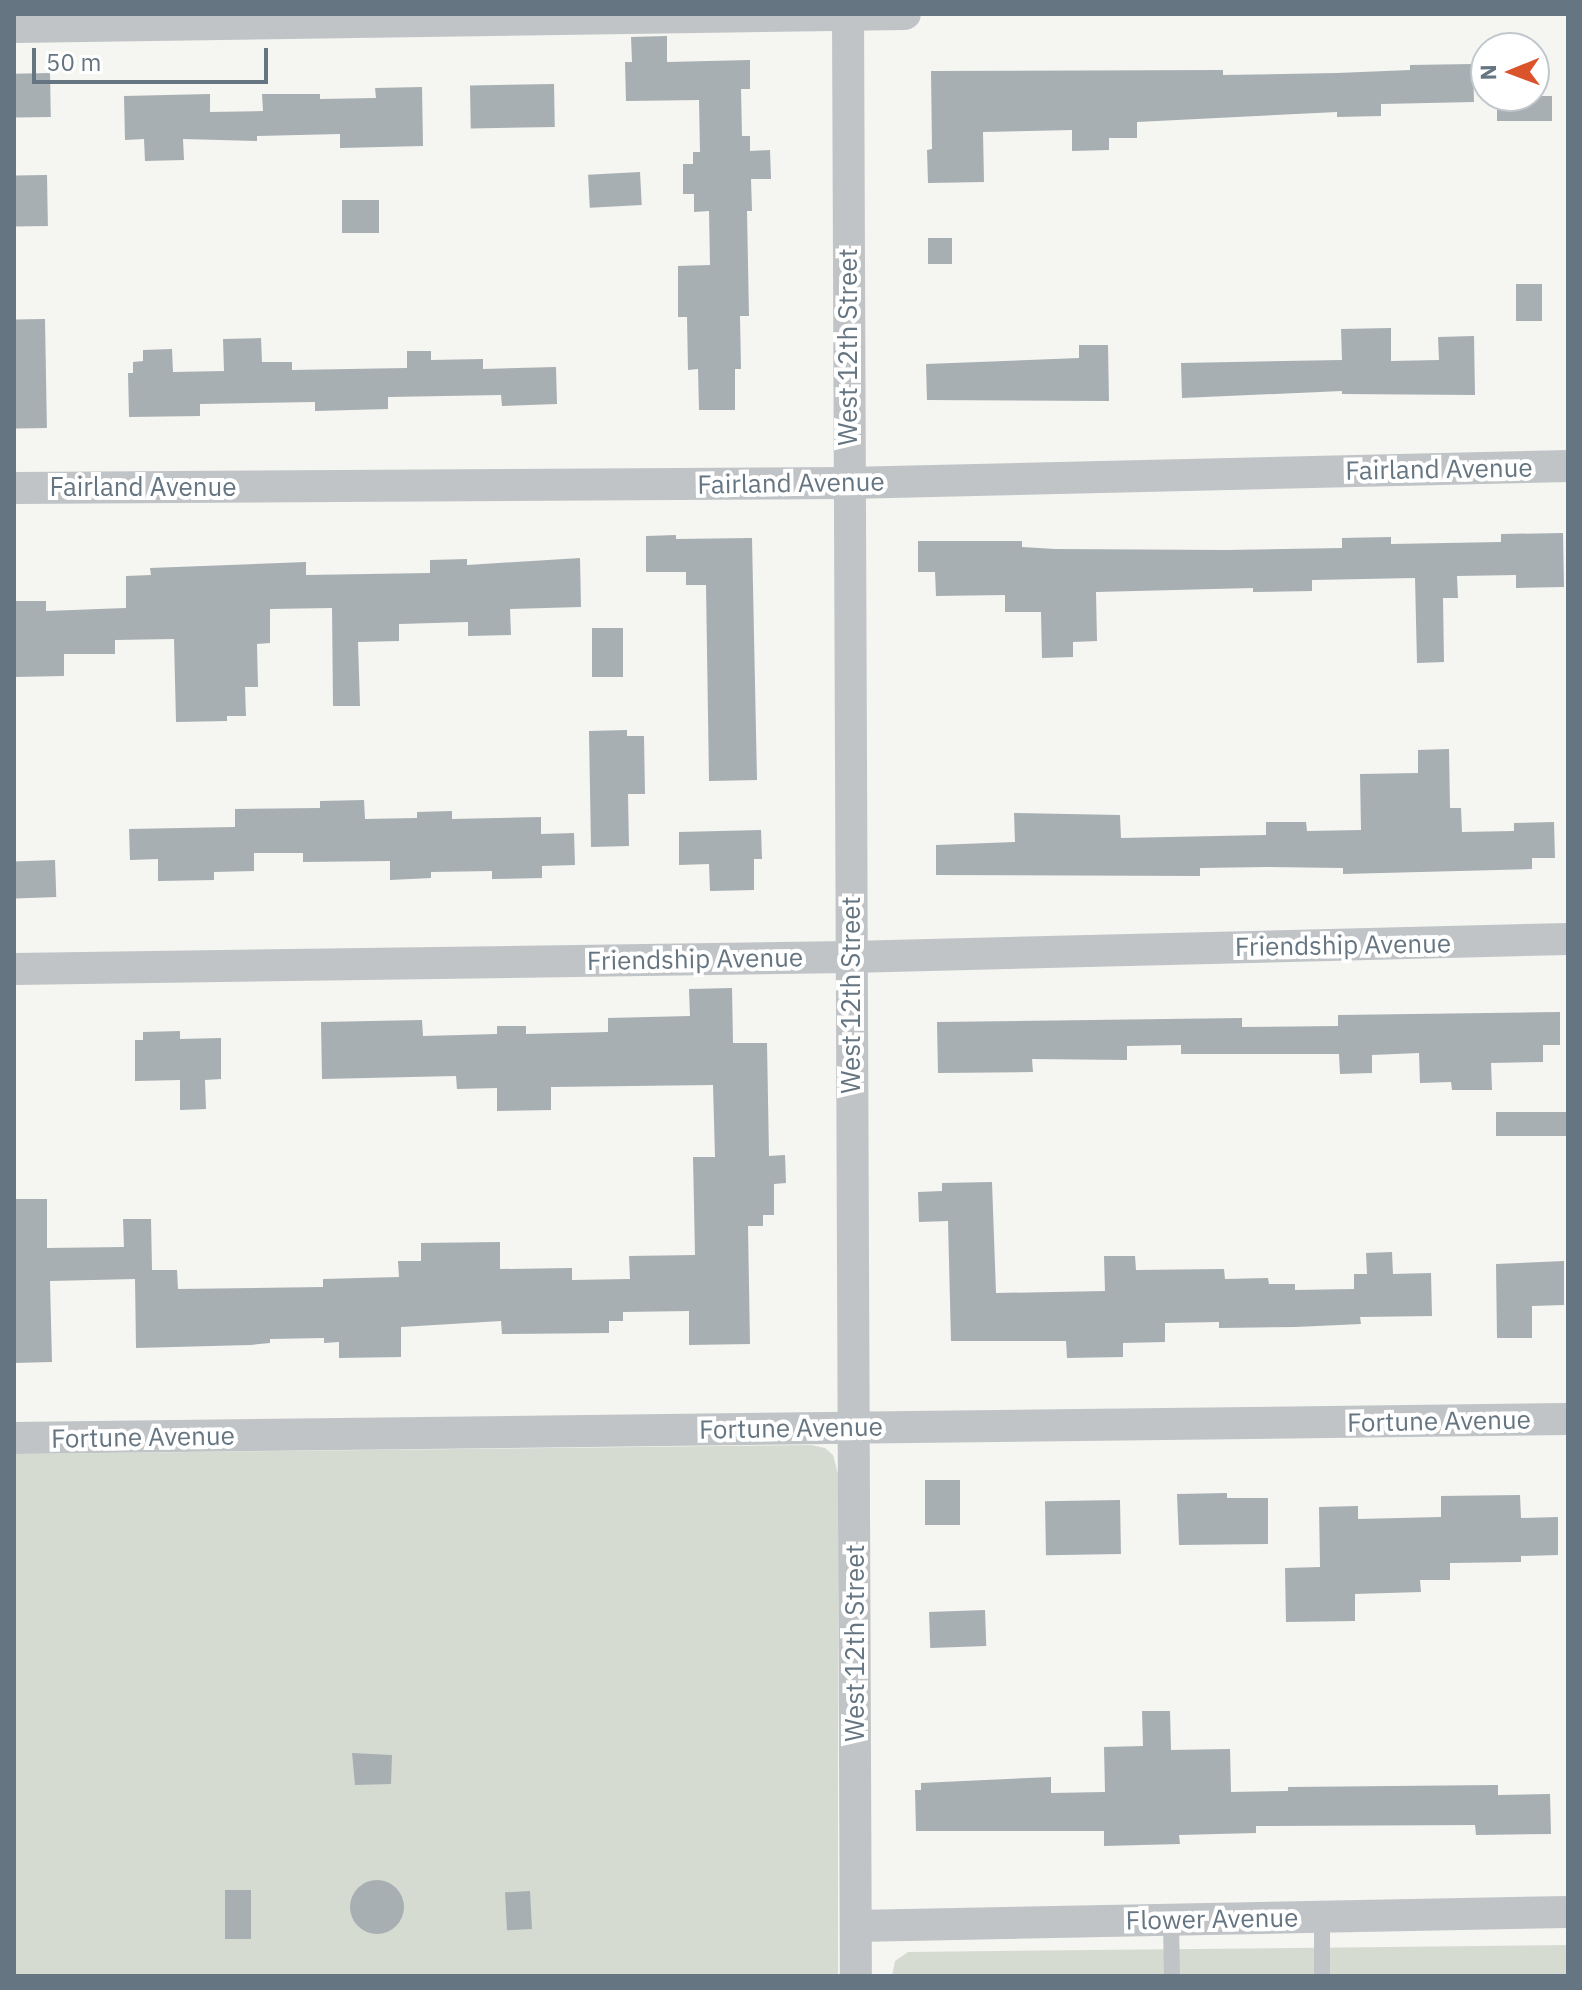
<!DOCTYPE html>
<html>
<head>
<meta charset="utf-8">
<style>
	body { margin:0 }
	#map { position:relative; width:1582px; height:1990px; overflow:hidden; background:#f5f5f1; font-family:"IBM Plex Sans",sans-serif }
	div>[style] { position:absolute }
	.green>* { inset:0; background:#d6dbd2 }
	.building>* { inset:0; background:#a7afb3; transform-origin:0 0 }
	.round { border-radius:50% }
	.service>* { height:16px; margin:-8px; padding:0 8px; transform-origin:8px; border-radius:8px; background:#c0c4c7 }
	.minor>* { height:32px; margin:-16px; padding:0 16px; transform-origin:16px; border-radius:16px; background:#c0c4c7 }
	span { translate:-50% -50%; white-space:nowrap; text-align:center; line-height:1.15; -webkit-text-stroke:8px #fff; paint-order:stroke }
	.street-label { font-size:26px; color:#657581 }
	.frame { position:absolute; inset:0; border:16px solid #657581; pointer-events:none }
	.north { position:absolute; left:1470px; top:32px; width:80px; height:80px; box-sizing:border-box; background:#fff; border:2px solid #c1c8cd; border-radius:50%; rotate:269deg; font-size:22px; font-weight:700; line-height:32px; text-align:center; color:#657581 }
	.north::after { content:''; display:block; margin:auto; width:28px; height:36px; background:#db532b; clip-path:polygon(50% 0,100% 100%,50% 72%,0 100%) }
	.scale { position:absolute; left:32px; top:48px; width:236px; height:36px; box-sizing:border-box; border:4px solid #657581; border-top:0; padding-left:10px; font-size:24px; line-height:28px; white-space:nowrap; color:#657581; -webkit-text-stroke:6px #fff; paint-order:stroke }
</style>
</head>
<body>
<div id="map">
	<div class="green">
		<i style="clip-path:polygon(811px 1445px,825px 1448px,833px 1455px,838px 1474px,838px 1976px,14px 1976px,14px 1454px)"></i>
		<i style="clip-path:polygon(1568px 1945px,1568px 1976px,892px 1976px,895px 1961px,908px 1952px)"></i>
	</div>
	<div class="building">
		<i style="clip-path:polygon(667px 36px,667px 62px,750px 60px,750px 89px,741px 89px,742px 136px,750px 136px,750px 151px,770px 150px,771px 179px,751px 179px,752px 211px,747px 211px,749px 316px,740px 316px,741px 369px,735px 369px,735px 410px,699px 410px,698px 369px,688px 370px,687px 317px,678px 317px,678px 266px,710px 265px,709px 211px,694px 212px,694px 194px,683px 194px,683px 164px,693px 164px,693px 152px,700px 152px,699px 100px,626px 101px,625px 62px,632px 62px,631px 37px)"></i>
		<i style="clip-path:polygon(1473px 64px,1474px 102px,1381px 104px,1381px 116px,1337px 117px,1337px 112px,1137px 122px,1137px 138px,1109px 138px,1109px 150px,1072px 151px,1072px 130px,983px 132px,984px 182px,928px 183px,927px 150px,932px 149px,931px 71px,1223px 70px,1223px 75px,1337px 73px,1410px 70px,1410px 65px)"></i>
		<i style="left:50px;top:73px;width:44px;height:36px;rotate:89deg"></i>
		<i style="left:554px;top:84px;width:43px;height:84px;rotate:89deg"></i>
		<i style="clip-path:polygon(422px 87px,423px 146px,340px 148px,340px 134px,257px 136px,257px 141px,183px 139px,184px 160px,145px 161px,144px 139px,125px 140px,124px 96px,210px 94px,210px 112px,263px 111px,262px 94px,320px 94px,320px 99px,376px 98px,375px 88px)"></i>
		<i style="left:1497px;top:96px;width:55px;height:25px"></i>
		<i style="left:640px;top:172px;width:33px;height:52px;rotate:87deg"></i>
		<i style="left:47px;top:175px;width:51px;height:33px;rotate:89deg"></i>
		<i style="left:342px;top:200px;width:37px;height:33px"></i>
		<i style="left:952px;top:238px;width:26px;height:24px;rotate:90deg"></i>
		<i style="left:1516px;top:284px;width:26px;height:37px"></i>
		<i style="left:45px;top:319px;width:109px;height:31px;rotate:89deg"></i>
		<i style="clip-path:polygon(1391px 328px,1391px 361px,1439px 360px,1438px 337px,1474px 336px,1475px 395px,1342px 394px,1342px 391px,1182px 398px,1181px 363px,1342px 360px,1341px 329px)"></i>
		<i style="clip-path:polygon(261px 338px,262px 362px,292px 362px,292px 370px,407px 368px,407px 351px,431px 351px,431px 360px,483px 359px,483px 369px,556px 367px,557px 404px,502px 406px,501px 395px,388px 397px,388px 409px,315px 411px,315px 402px,200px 404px,200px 416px,129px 417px,128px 373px,133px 373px,133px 362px,143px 361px,143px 350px,172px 349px,173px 372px,224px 371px,223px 339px)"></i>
		<i style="clip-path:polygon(1079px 345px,1108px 345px,1109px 401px,927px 400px,926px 364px,1079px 358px)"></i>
		<i style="clip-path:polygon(1563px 533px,1564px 587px,1516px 588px,1516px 575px,1457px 576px,1458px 598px,1443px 598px,1444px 662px,1417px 663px,1415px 578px,1312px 580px,1312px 591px,1253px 592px,1253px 588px,1096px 592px,1097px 641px,1073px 642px,1073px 657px,1042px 658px,1041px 612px,1005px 612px,1005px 595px,936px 596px,935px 572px,918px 572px,918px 541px,1022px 541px,1022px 547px,1055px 549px,1227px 550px,1342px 548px,1342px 538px,1391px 537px,1391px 544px,1501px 542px,1501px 534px)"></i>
		<i style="clip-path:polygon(676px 535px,676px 539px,752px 538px,757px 780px,709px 781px,706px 585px,686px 585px,686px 572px,646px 572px,646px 536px)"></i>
		<i style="clip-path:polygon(580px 558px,581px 607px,510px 609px,511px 635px,468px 636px,468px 622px,399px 624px,399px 641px,358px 642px,360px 706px,333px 706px,332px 608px,270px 609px,270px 643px,257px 644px,258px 687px,245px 687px,246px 716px,227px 716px,227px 721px,176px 722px,174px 639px,115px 640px,115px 654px,64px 654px,64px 676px,14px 677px,14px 601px,46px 601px,46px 611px,126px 608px,126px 576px,151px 575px,150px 568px,306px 562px,306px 575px,430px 573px,430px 560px,467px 559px,467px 565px)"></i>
		<i style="left:592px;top:628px;width:31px;height:49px"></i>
		<i style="clip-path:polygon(627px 730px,627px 736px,644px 736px,645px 794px,628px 794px,629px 846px,591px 847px,589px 731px)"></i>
		<i style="clip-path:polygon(1449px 749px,1450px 808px,1461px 808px,1462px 832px,1514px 831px,1514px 823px,1554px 822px,1555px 858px,1532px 858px,1532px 869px,1343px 874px,1343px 868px,1266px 867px,1200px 868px,1200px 876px,936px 875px,936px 845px,1015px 842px,1014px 813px,1120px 815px,1121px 838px,1266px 835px,1266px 822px,1306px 822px,1307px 831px,1361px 830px,1360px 774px,1418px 773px,1418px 750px)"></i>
		<i style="clip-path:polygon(364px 800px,365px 819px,417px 818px,417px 812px,452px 811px,452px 819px,541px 817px,541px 834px,574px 833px,575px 865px,542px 866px,542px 878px,492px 879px,492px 871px,431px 872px,431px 878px,390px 880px,390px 861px,303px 862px,303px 853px,254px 853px,254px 871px,214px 872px,214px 880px,158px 881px,158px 859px,130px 860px,129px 829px,235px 827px,235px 809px,320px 808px,320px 801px)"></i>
		<i style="clip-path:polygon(761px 830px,762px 859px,754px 859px,754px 890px,710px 891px,709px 864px,679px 865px,679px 832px)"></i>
		<i style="left:55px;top:860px;width:37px;height:41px;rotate:88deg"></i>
		<i style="clip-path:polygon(732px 988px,733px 1043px,767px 1043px,769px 1156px,785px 1155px,786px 1183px,774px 1184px,774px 1215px,763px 1215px,763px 1226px,748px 1226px,750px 1344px,689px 1345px,689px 1311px,623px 1312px,623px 1321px,609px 1321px,609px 1333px,502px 1334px,501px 1321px,401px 1327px,401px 1357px,339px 1358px,339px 1342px,324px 1343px,324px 1338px,270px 1339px,270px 1343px,250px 1345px,136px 1348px,135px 1279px,50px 1281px,52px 1362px,14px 1363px,14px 1199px,47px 1199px,47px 1248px,124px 1247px,123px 1219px,151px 1219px,152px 1270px,177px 1270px,178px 1289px,323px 1287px,323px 1279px,399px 1277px,398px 1261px,421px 1261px,421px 1243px,500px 1242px,500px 1269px,572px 1268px,572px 1280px,630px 1279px,629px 1256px,695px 1255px,693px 1157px,715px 1157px,713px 1085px,551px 1087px,551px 1110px,497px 1111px,497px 1088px,457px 1089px,456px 1076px,322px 1079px,321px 1022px,422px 1020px,423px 1036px,497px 1034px,497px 1026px,526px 1026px,526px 1034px,608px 1032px,608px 1018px,690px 1016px,689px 989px)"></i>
		<i style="clip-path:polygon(1560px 1012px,1560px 1045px,1543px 1045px,1543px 1062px,1491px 1063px,1492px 1090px,1452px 1090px,1451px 1082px,1420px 1083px,1419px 1053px,1372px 1055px,1372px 1073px,1340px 1074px,1339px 1054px,1181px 1054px,1181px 1045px,1127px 1046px,1127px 1060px,1032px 1059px,1033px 1072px,938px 1073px,937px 1022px,1242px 1018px,1242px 1027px,1338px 1026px,1338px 1015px)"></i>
		<i style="clip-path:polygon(180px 1031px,180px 1039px,221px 1038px,221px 1079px,205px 1080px,206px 1109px,180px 1110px,180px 1080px,135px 1081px,135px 1040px,143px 1040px,143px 1032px)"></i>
		<i style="left:1568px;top:1112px;width:24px;height:72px;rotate:90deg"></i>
		<i style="clip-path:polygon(992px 1182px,996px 1293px,1105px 1291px,1104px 1256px,1135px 1256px,1136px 1270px,1224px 1269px,1225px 1279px,1268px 1278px,1269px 1284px,1295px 1284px,1295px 1290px,1354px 1289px,1354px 1274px,1367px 1274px,1366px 1253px,1392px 1252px,1393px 1274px,1431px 1273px,1432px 1316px,1360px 1317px,1361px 1324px,1295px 1327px,1219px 1328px,1219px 1322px,1165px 1323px,1165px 1342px,1123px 1343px,1123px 1357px,1067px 1358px,1066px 1341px,951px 1341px,948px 1221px,919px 1222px,918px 1192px,942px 1191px,942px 1183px)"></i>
		<i style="clip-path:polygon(1564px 1261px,1564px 1305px,1532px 1306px,1532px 1338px,1497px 1338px,1496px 1264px)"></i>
		<i style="left:925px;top:1480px;width:35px;height:45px"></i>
		<i style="clip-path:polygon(1227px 1493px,1227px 1498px,1268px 1498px,1268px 1544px,1179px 1545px,1177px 1494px)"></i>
		<i style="clip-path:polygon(1520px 1495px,1521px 1518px,1558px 1517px,1558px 1555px,1521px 1556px,1521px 1562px,1450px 1563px,1450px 1580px,1420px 1580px,1421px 1592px,1355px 1594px,1355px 1621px,1286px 1622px,1285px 1568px,1320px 1567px,1319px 1507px,1358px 1506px,1358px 1519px,1441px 1517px,1441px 1496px)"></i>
		<i style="left:1120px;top:1500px;width:54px;height:75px;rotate:89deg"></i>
		<i style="left:985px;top:1610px;width:36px;height:56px;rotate:88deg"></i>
		<i style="clip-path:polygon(1142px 1711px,1170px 1711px,1171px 1750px,1230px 1749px,1231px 1792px,1288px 1791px,1288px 1787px,1498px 1785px,1498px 1795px,1550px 1794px,1551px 1834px,1476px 1835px,1475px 1825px,1256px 1826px,1256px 1833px,1179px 1835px,1180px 1844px,1104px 1846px,1104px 1831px,916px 1831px,915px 1790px,921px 1790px,921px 1783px,1051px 1777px,1051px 1793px,1105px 1792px,1104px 1747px,1143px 1746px)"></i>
		<i style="clip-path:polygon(352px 1753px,392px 1755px,391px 1784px,355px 1785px)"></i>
		<i class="round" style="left:350px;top:1880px;width:54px;height:54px"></i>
		<i style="left:225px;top:1890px;width:26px;height:49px"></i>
		<i style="left:530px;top:1891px;width:38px;height:25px;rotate:87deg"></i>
	</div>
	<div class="service">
		<i style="left:1322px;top:1917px;width:59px;rotate:90deg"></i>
		<i style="left:1171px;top:1920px;width:56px;rotate:89deg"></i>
	</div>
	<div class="minor">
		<i style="left:848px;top:14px;width:1962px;rotate:89.77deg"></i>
		<i style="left:14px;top:27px;width:891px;rotate:-0.84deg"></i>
		<i style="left:14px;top:488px;width:834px;rotate:-0.34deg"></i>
		<i style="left:848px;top:483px;width:720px;rotate:-1.35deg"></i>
		<i style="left:14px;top:969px;width:836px;rotate:-0.82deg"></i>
		<i style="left:850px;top:957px;width:718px;rotate:-1.44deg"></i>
		<i style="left:14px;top:1438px;width:1554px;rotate:-0.7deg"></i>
		<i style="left:856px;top:1926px;width:712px;rotate:-1.13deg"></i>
	</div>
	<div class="street-label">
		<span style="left:848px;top:347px;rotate:-90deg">West 12th Street</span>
		<span style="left:1439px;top:469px;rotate:-1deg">Fairland Avenue</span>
		<span style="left:791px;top:483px;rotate:-1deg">Fairland Avenue</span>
		<span style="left:143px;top:487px">Fairland Avenue</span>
		<span style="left:1343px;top:945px;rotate:-1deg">Friendship Avenue</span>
		<span style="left:695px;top:959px;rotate:-1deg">Friendship Avenue</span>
		<span style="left:851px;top:995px;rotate:-90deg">West 12th Street</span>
		<span style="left:1439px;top:1421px;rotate:-1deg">Fortune Avenue</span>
		<span style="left:791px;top:1428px;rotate:-1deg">Fortune Avenue</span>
		<span style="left:143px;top:1437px;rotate:-1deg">Fortune Avenue</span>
		<span style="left:855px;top:1643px;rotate:-90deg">West 12th Street</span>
		<span style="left:1212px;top:1919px;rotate:-1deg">Flower Avenue</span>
	</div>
	<div class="frame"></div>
	<div class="north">N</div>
	<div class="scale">50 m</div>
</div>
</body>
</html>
